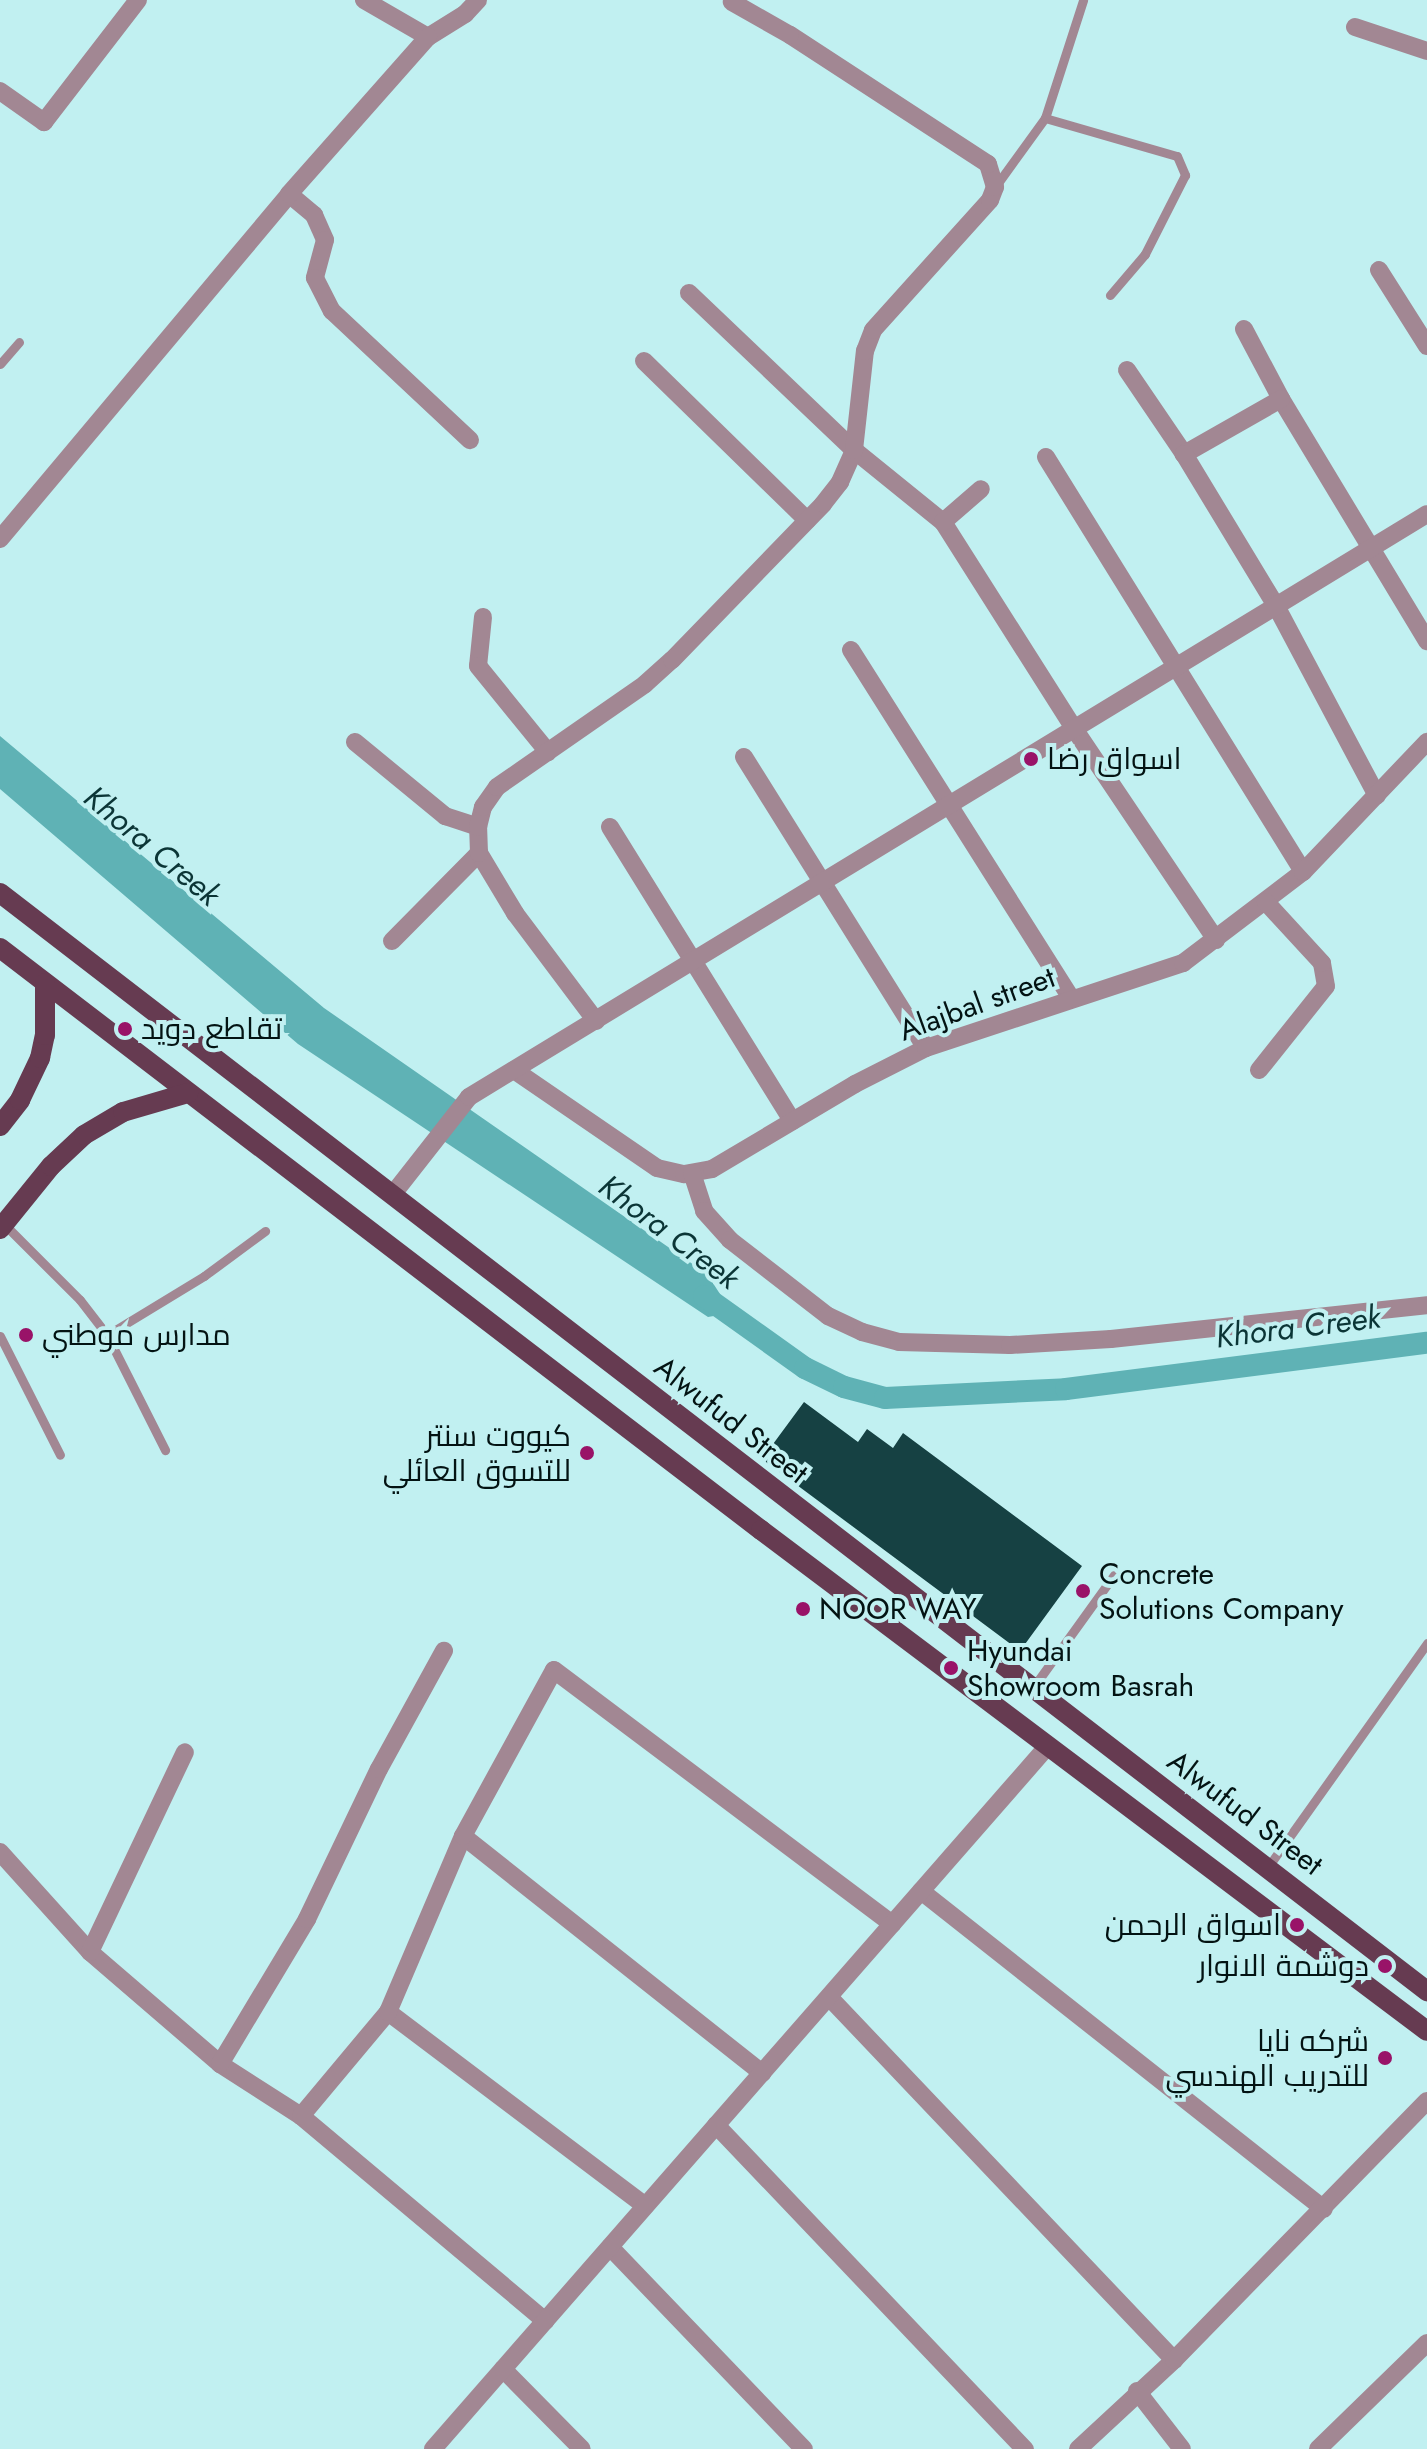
<!DOCTYPE html>
<html>
<head>
<meta charset="utf-8">
<style>
	body { margin:0 }
	#map { position:relative; width:1427px; height:2449px; overflow:hidden; background:#c1f0f1; font-family:Jost,Cairo,sans-serif }
	div>[style] { position:absolute }
	.water>* { inset:0; background:#5fb2b5 }
	.canal>* { height:22px; margin:-11px; padding:0 11px; transform-origin:11px; border-radius:11px; background:#5fb2b5 }
	.building>* { inset:0; background:#164143 }
	.service>* { height:9px; margin:-4.5px; padding:0 4.5px; transform-origin:4.5px; border-radius:4.5px; background:#a28793 }
	.minor>* { height:18px; margin:-9px; padding:0 9px; transform-origin:9px; border-radius:9px; background:#a28793 }
	.primary>* { height:20px; margin:-10px; padding:0 10px; transform-origin:10px; border-radius:10px; background:#663b51 }
	.dots>* { width:22px; height:22px; translate:-50% -50%; box-sizing:border-box; border:4px solid #c1f0f1; border-radius:50% }
	span { translate:-50% -50%; white-space:nowrap; text-align:center; line-height:1.15; -webkit-text-stroke:8px #c1f0f1; paint-order:stroke }
	.poi-label { font-size:30px; color:#031313 }
	.left { translate:0 -50%; text-align:left }
	.right { translate:-100% -50%; text-align:right }
	.street-label { font-size:30px; color:#031313 }
	.water-label { font-size:32px; color:#0b3536; font-style:italic }
</style>
</head>
<body>
<div id="map">
	<div class="water">
		<i style="clip-path:polygon(0 736px,324px 1008px,707px 1274px,720px 1294px,725px 1314px,708px 1317px,298px 1044px,0 789px)"></i>
	</div>
	<div class="canal">
		<i style="left:704px;top:1296px;width:124px;rotate:35.5deg"></i>
		<i style="left:805px;top:1368px;width:43px;rotate:26deg"></i>
		<i style="left:844px;top:1387px;width:42px;rotate:15deg"></i>
		<i style="left:885px;top:1398px;width:181px;rotate:-2.8deg"></i>
		<i style="left:1066px;top:1389px;width:364px;rotate:-7.3deg"></i>
	</div>
	<div class="building">
		<i style="clip-path:polygon(804px 1402px,858px 1442px,867px 1429px,893px 1448px,903px 1433px,1082px 1566px,1020px 1651px,762px 1459px)"></i>
	</div>
	<div class="service">
		<i style="left:1045px;top:118px;width:137px;rotate:16.1deg"></i>
		<i style="left:1177px;top:156px;width:21px;rotate:67deg"></i>
		<i style="left:1185px;top:175px;width:89px;rotate:116.9deg"></i>
		<i style="left:1145px;top:254px;width:54px;rotate:130.5deg"></i>
		<i style="left:995px;top:187px;width:85px;rotate:-54.1deg"></i>
		<i style="left:1045px;top:118px;width:124px;rotate:-72.1deg"></i>
		<i style="left:0;top:364px;width:29px;rotate:-49deg"></i>
		<i style="left:4px;top:1224px;width:107px;rotate:45deg"></i>
		<i style="left:80px;top:1300px;width:44px;rotate:52.4deg"></i>
		<i style="left:107px;top:1335px;width:129px;rotate:63.2deg"></i>
		<i style="left:107px;top:1335px;width:114px;rotate:-31.3deg"></i>
		<i style="left:204px;top:1276px;width:76px;rotate:-36.4deg"></i>
		<i style="left:0;top:1336px;width:133px;rotate:63.2deg"></i>
		<i style="left:1032px;top:1689px;width:140px;rotate:-54.3deg"></i>
		<i style="left:1268px;top:1867px;width:275px;rotate:-54.6deg"></i>
	</div>
	<div class="minor">
		<i style="left:364px;top:0;width:74px;rotate:30deg"></i>
		<i style="left:428px;top:37px;width:44px;rotate:-31.9deg"></i>
		<i style="left:465px;top:14px;width:19px;rotate:-47deg"></i>
		<i style="left:1355px;top:27px;width:76px;rotate:18.4deg"></i>
		<i style="left:0;top:91px;width:54px;rotate:35.2deg"></i>
		<i style="left:44px;top:122px;width:154px;rotate:-52.4deg"></i>
		<i style="left:289px;top:194px;width:33px;rotate:40deg"></i>
		<i style="left:314px;top:215px;width:27px;rotate:66deg"></i>
		<i style="left:325px;top:240px;width:39px;rotate:105deg"></i>
		<i style="left:315px;top:278px;width:37px;rotate:63deg"></i>
		<i style="left:332px;top:311px;width:189px;rotate:43.1deg"></i>
		<i style="left:1379px;top:270px;width:90px;rotate:57.7deg"></i>
		<i style="left:689px;top:293px;width:228px;rotate:43.6deg"></i>
		<i style="left:854px;top:450px;width:114px;rotate:39deg"></i>
		<i style="left:943px;top:522px;width:246px;rotate:57.6deg"></i>
		<i style="left:1075px;top:730px;width:253px;rotate:56.1deg"></i>
		<i style="left:1244px;top:329px;width:79px;rotate:62.1deg"></i>
		<i style="left:1281px;top:399px;width:283px;rotate:58.9deg"></i>
		<i style="left:644px;top:361px;width:228px;rotate:44.3deg"></i>
		<i style="left:1127px;top:370px;width:102px;rotate:55.8deg"></i>
		<i style="left:1281px;top:399px;width:112px;rotate:150.4deg"></i>
		<i style="left:1184px;top:454px;width:175px;rotate:58.8deg"></i>
		<i style="left:1275px;top:604px;width:217px;rotate:62deg"></i>
		<i style="left:1046px;top:457px;width:488px;rotate:58.2deg"></i>
		<i style="left:943px;top:522px;width:50px;rotate:-41deg"></i>
		<i style="left:0;top:539px;width:450px;rotate:-50deg"></i>
		<i style="left:289px;top:194px;width:210px;rotate:-48.5deg"></i>
		<i style="left:483px;top:617px;width:49px;rotate:95.8deg"></i>
		<i style="left:478px;top:666px;width:111px;rotate:50.9deg"></i>
		<i style="left:851px;top:650px;width:413px;rotate:57.7deg"></i>
		<i style="left:355px;top:742px;width:117px;rotate:39.4deg"></i>
		<i style="left:445px;top:816px;width:35px;rotate:18deg"></i>
		<i style="left:744px;top:757px;width:343px;rotate:58deg"></i>
		<i style="left:610px;top:827px;width:346px;rotate:58.2deg"></i>
		<i style="left:392px;top:941px;width:124px;rotate:-45.3deg"></i>
		<i style="left:596px;top:1021px;width:135px;rotate:-126.9deg"></i>
		<i style="left:515px;top:913px;width:70px;rotate:-121deg"></i>
		<i style="left:479px;top:853px;width:26px;rotate:-92deg"></i>
		<i style="left:478px;top:827px;width:21px;rotate:-76deg"></i>
		<i style="left:483px;top:807px;width:24px;rotate:-55deg"></i>
		<i style="left:497px;top:787px;width:180px;rotate:-34.8deg"></i>
		<i style="left:645px;top:684px;width:36px;rotate:-42deg"></i>
		<i style="left:672px;top:660px;width:217px;rotate:-45.9deg"></i>
		<i style="left:823px;top:504px;width:28px;rotate:-52deg"></i>
		<i style="left:840px;top:482px;width:35px;rotate:-66deg"></i>
		<i style="left:854px;top:450px;width:100px;rotate:-83.7deg"></i>
		<i style="left:865px;top:351px;width:22px;rotate:-69deg"></i>
		<i style="left:873px;top:330px;width:175px;rotate:-48deg"></i>
		<i style="left:990px;top:200px;width:14px;rotate:-69deg"></i>
		<i style="left:995px;top:187px;width:24px;rotate:-107deg"></i>
		<i style="left:988px;top:164px;width:236px;rotate:-146.9deg"></i>
		<i style="left:790px;top:35px;width:67px;rotate:-150.4deg"></i>
		<i style="left:514px;top:1070px;width:173px;rotate:34.4deg"></i>
		<i style="left:657px;top:1168px;width:28px;rotate:13deg"></i>
		<i style="left:684px;top:1174px;width:28px;rotate:-10deg"></i>
		<i style="left:712px;top:1169px;width:166px;rotate:-30.7deg"></i>
		<i style="left:855px;top:1084px;width:80px;rotate:-26.9deg"></i>
		<i style="left:926px;top:1048px;width:271px;rotate:-18.3deg"></i>
		<i style="left:1183px;top:963px;width:151px;rotate:-37.2deg"></i>
		<i style="left:1303px;top:872px;width:180px;rotate:-46.4deg"></i>
		<i style="left:1259px;top:1070px;width:107px;rotate:-51.4deg"></i>
		<i style="left:1326px;top:986px;width:23px;rotate:-100deg"></i>
		<i style="left:1322px;top:963px;width:83px;rotate:-132.6deg"></i>
		<i style="left:692px;top:1173px;width:40px;rotate:72deg"></i>
		<i style="left:704px;top:1211px;width:39px;rotate:48deg"></i>
		<i style="left:730px;top:1240px;width:124px;rotate:37.8deg"></i>
		<i style="left:828px;top:1316px;width:38px;rotate:25deg"></i>
		<i style="left:862px;top:1332px;width:38px;rotate:15deg"></i>
		<i style="left:899px;top:1342px;width:111px;rotate:1.5deg"></i>
		<i style="left:1010px;top:1345px;width:101px;rotate:-3.4deg"></i>
		<i style="left:1111px;top:1339px;width:318px;rotate:-6.1deg"></i>
		<i style="left:393px;top:1194px;width:123px;rotate:-51.9deg"></i>
		<i style="left:469px;top:1097px;width:1121px;rotate:-31.32deg"></i>
		<i style="left:463px;top:1836px;width:382px;rotate:38.4deg"></i>
		<i style="left:0;top:1852px;width:135px;rotate:48deg"></i>
		<i style="left:90px;top:1952px;width:172px;rotate:40.7deg"></i>
		<i style="left:220px;top:2064px;width:96px;rotate:32.7deg"></i>
		<i style="left:301px;top:2116px;width:319px;rotate:40deg"></i>
		<i style="left:921px;top:1891px;width:513px;rotate:38.28deg"></i>
		<i style="left:90px;top:1952px;width:221px;rotate:-64.6deg"></i>
		<i style="left:829px;top:1997px;width:501px;rotate:46.46deg"></i>
		<i style="left:388px;top:2012px;width:322px;rotate:37deg"></i>
		<i style="left:220px;top:2064px;width:169px;rotate:-59deg"></i>
		<i style="left:307px;top:1919px;width:166px;rotate:-64.4deg"></i>
		<i style="left:379px;top:1769px;width:135px;rotate:-61.2deg"></i>
		<i style="left:301px;top:2116px;width:136px;rotate:-50.1deg"></i>
		<i style="left:388px;top:2012px;width:191px;rotate:-66.9deg"></i>
		<i style="left:463px;top:1836px;width:189px;rotate:-61.3deg"></i>
		<i style="left:554px;top:1670px;width:423px;rotate:36.9deg"></i>
		<i style="left:716px;top:2125px;width:448px;rotate:46.4deg"></i>
		<i style="left:610px;top:2247px;width:280px;rotate:46.2deg"></i>
		<i style="left:503px;top:2369px;width:112px;rotate:45.4deg"></i>
		<i style="left:1137px;top:2391px;width:73px;rotate:52.2deg"></i>
		<i style="left:433px;top:2449px;width:933px;rotate:-48.83deg"></i>
		<i style="left:1078px;top:2449px;width:131px;rotate:-42.8deg"></i>
		<i style="left:1174px;top:2360px;width:362px;rotate:-45.7deg"></i>
		<i style="left:1318px;top:2449px;width:152px;rotate:-44.2deg"></i>
	</div>
	<div class="primary">
		<i style="left:0;top:893px;width:1801px;rotate:37.58deg"></i>
		<i style="left:0;top:948px;width:958px;rotate:37.41deg"></i>
		<i style="left:761px;top:1530px;width:833px;rotate:36.95deg"></i>
		<i style="left:0;top:1126px;width:33px;rotate:-52deg"></i>
		<i style="left:20px;top:1100px;width:47px;rotate:-64.5deg"></i>
		<i style="left:40px;top:1058px;width:24px;rotate:-78deg"></i>
		<i style="left:45px;top:1035px;width:52px;rotate:-90deg"></i>
		<i style="left:0;top:1229px;width:81px;rotate:-51deg"></i>
		<i style="left:51px;top:1166px;width:45px;rotate:-43.2deg"></i>
		<i style="left:84px;top:1135px;width:45px;rotate:-30.5deg"></i>
		<i style="left:123px;top:1112px;width:68px;rotate:-16.3deg"></i>
	</div>
	<div class="dots">
		<i style="left:1031px;top:759px;background:#991368"></i>
		<i style="left:125px;top:1029px;background:#991368"></i>
		<i style="left:26px;top:1335px;background:#991368"></i>
		<i style="left:587px;top:1453px;background:#991368"></i>
		<i style="left:1083px;top:1591px;background:#991368"></i>
		<i style="left:803px;top:1609px;background:#991368"></i>
		<i style="left:951px;top:1668px;background:#991368"></i>
		<i style="left:1297px;top:1925px;background:#991368"></i>
		<i style="left:1385px;top:1966px;background:#991368"></i>
		<i style="left:1385px;top:2058px;background:#991368"></i>
	</div>
	<div class="poi-label">
		<span class="left" style="left:1047px;top:759px">اسواق رضا</span>
		<span class="left" style="left:141px;top:1029px">تقاطع دويد</span>
		<span class="left" style="left:42px;top:1335px">مدارس موطني</span>
		<span class="right" style="left:571px;top:1453px">كيووت سنتر<br>للتسوق العائلي</span>
		<span class="left" style="left:1099px;top:1591px">Concrete<br>Solutions Company</span>
		<span class="left" style="left:819px;top:1609px">NOOR WAY</span>
		<span class="left" style="left:967px;top:1668px">Hyundai<br>Showroom Basrah</span>
		<span class="right" style="left:1281px;top:1925px">اسواق الرحمن</span>
		<span class="right" style="left:1369px;top:1966px">دوشمة الانوار</span>
		<span class="right" style="left:1369px;top:2058px">شركه نايا<br>للتدريب الهندسي</span>
	</div>
	<div class="street-label">
		<span style="left:977px;top:1004px;rotate:-20deg">Alajbal street</span>
		<span style="left:731px;top:1420px;rotate:38deg">Alwufud Street</span>
		<span style="left:1245px;top:1813px;rotate:37deg">Alwufud Street</span>
	</div>
	<div class="water-label">
		<span style="left:152px;top:846px;rotate:40deg">Khora Creek</span>
		<span style="left:669px;top:1232px;rotate:37deg">Khora Creek</span>
		<span style="left:1298px;top:1327px;rotate:-7deg">Khora Creek</span>
	</div>
</div>
</body>
</html>
